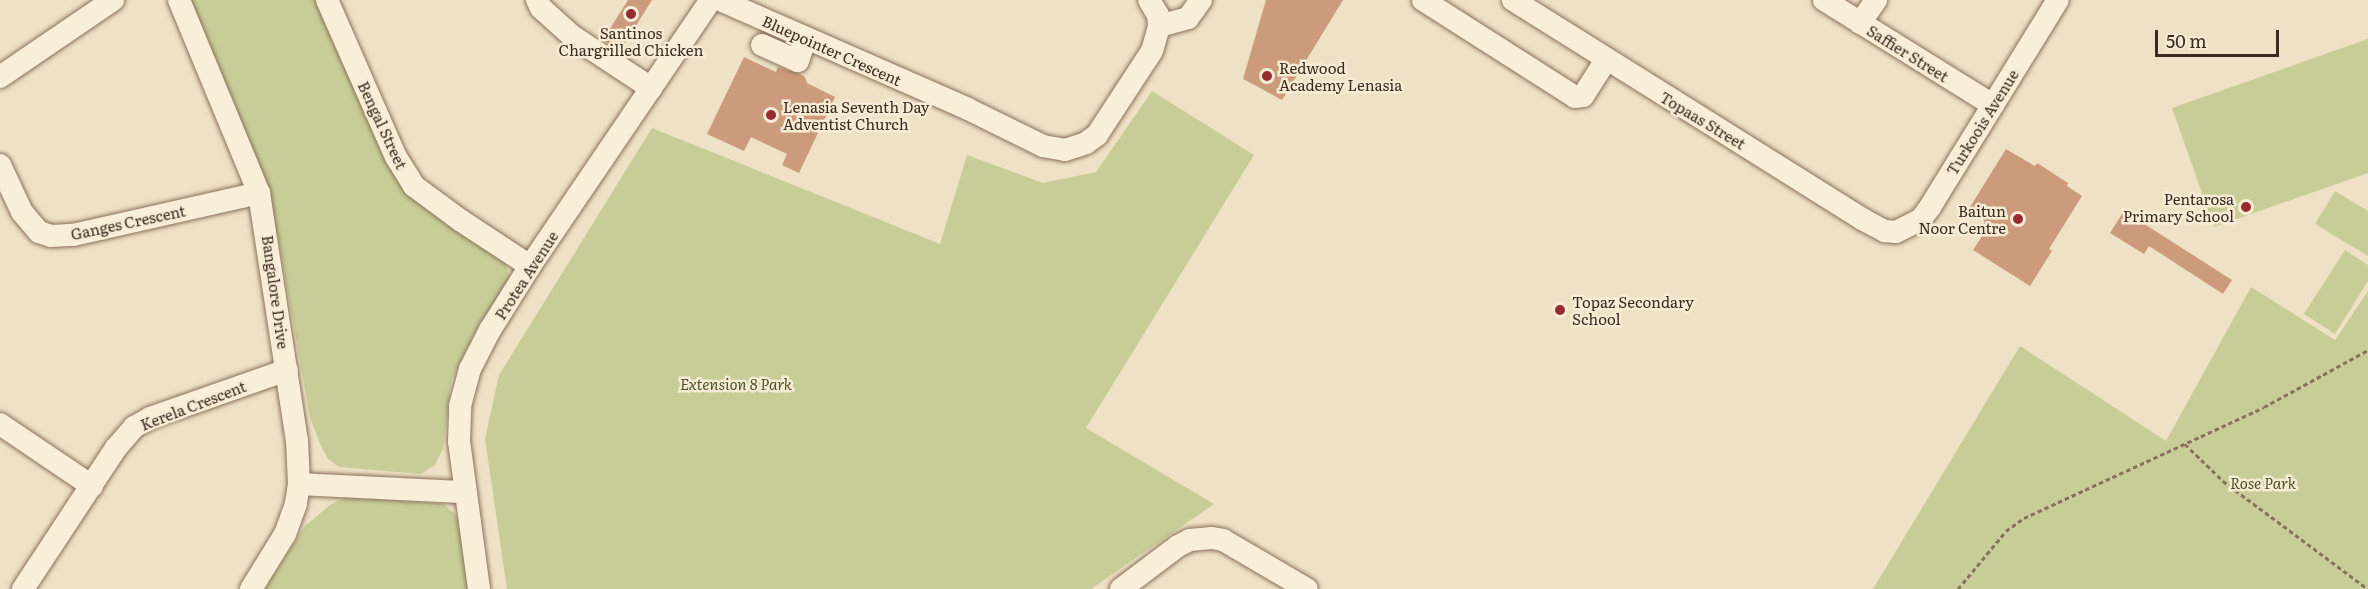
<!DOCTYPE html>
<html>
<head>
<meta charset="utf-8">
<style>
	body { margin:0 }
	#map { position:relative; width:2368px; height:589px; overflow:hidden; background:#eee1c5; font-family:Literata,serif }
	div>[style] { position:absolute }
	.green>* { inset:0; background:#c8cd98 }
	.building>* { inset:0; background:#cc9b7b }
	.path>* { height:3px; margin-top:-1.5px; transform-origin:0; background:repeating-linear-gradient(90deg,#89725b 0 4.5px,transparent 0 7.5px) }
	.roads { filter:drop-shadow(0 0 2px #89725b) drop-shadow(0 0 2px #89725b) }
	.minor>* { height:22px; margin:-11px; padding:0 11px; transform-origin:11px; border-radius:11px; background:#f9eed8 }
	.dots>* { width:16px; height:16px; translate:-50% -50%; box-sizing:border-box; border:3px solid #f6ebd4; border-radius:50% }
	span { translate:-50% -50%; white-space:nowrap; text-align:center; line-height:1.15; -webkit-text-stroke:5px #f6ebd4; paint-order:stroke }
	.poi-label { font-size:15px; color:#392b1f }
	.left { translate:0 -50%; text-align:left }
	.right { translate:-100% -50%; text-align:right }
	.street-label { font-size:15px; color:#392b1f }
	.park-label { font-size:15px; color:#4b5625; font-style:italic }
	.scale { position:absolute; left:2155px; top:30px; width:124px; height:27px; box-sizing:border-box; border:3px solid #392b1f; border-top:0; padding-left:8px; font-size:18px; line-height:21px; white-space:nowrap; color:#392b1f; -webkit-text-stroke:4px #f6ebd4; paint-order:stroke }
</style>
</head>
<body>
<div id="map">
	<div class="green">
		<i style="clip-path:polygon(188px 0,319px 0,390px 167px,505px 261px,509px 276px,506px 287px,478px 326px,451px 381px,443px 449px,435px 465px,421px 474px,339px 467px,328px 459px,321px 446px,310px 418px,279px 241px,263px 175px)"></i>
		<i style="clip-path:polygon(2368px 39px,2368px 173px,2214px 227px,2172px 108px)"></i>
		<i style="clip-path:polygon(1152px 91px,1254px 155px,1086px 428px,1214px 504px,1091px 589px,507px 589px,485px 439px,499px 375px,652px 128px,940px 244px,967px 155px,1043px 183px,1096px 172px)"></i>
		<i style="clip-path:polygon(2335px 191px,2368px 211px,2368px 256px,2315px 224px)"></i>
		<i style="clip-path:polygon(2345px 250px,2368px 265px,2368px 281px,2335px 334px,2304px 314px)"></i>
		<i style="clip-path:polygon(2251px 287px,2335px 340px,2368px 291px,2368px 589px,1873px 589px,2020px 346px,2166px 441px)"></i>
		<i style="clip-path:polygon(346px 497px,443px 504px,454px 513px,463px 530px,469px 589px,265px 589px,305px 526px,330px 505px)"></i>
	</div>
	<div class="building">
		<i style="clip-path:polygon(628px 0,652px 0,620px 51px,603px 40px)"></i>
		<i style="clip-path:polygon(1266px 0,1343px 0,1282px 100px,1243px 79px)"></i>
		<i style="clip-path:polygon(744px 57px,776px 72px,778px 67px,800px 74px,805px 77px,807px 83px,835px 97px,799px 173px,782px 165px,787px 154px,751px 137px,744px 151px,707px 134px)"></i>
		<i style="clip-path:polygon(2006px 149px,2035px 166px,2037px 163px,2068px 183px,2067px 186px,2082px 196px,2049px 249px,2052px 251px,2030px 286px,1973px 250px,1986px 230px,1982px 213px,1970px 207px)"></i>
		<i style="clip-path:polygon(2124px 211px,2232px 280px,2223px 294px,2149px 246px,2144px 254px,2110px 233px)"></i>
	</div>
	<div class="path">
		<i style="left:2185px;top:444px;width:53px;rotate:44.2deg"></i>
		<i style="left:2223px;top:481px;width:181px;rotate:36.7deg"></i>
		<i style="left:1958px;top:589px;width:75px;rotate:-50.4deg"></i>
		<i style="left:2006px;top:531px;width:22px;rotate:-36deg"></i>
		<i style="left:2024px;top:518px;width:264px;rotate:-24.8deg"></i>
		<i style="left:2264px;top:407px;width:119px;rotate:-28.7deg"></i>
	</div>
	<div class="roads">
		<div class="minor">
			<i style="left:179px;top:0;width:209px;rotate:67.5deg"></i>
			<i style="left:259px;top:193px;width:250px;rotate:81.3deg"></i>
			<i style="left:297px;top:440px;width:44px;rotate:87.4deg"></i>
			<i style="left:299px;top:484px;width:20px;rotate:99deg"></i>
			<i style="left:296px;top:504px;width:32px;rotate:110deg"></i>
			<i style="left:285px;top:534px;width:65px;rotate:121.7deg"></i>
			<i style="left:327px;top:0;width:171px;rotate:66.3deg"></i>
			<i style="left:396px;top:157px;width:34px;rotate:58deg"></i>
			<i style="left:414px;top:186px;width:57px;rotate:36.5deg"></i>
			<i style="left:460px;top:220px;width:84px;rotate:33.3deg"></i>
			<i style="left:537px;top:0;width:9px;rotate:63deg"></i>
			<i style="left:541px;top:8px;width:42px;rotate:42.1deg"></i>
			<i style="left:572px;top:36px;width:95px;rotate:33.4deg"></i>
			<i style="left:720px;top:0;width:271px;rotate:23.7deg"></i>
			<i style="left:968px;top:109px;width:84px;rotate:26.3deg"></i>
			<i style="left:1043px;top:146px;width:22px;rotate:10deg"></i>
			<i style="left:1065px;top:150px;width:22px;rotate:-18deg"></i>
			<i style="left:1086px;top:143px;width:14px;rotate:-36deg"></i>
			<i style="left:1097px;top:135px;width:100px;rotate:-56.8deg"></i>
			<i style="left:1152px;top:51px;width:26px;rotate:-74deg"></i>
			<i style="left:1159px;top:26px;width:11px;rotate:-95deg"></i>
			<i style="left:1158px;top:15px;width:17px;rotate:-121deg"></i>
			<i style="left:1423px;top:0;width:180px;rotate:32.5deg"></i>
			<i style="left:1575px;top:97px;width:8px;rotate:-7deg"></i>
			<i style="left:1583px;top:96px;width:43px;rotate:-57.4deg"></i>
			<i style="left:1513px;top:0;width:412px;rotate:32.1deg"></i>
			<i style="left:1862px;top:219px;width:26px;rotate:28deg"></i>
			<i style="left:1885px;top:231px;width:11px;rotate:5deg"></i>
			<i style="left:1896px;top:232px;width:28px;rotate:-27deg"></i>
			<i style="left:1921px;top:219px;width:15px;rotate:-53deg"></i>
			<i style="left:1930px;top:207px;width:243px;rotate:-58.3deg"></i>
			<i style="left:1824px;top:0;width:199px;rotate:31.9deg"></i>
			<i style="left:1860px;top:23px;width:28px;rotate:-55deg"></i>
			<i style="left:1159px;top:26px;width:30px;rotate:-15deg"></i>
			<i style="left:1188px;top:18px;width:22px;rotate:-54deg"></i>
			<i style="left:762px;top:45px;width:39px;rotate:24deg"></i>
			<i style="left:798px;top:61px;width:23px;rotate:-72deg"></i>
			<i style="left:0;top:77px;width:137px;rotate:-34.3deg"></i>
			<i style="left:0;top:165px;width:52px;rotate:64.9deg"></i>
			<i style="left:22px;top:212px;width:26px;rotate:50deg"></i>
			<i style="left:39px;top:232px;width:13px;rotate:18deg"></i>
			<i style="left:51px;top:236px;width:22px;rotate:-3deg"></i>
			<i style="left:73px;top:235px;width:191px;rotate:-12.7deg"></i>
			<i style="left:0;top:424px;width:111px;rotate:34deg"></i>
			<i style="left:299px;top:484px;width:166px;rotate:2.8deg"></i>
			<i style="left:23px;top:589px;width:169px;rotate:-56.6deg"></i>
			<i style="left:116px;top:448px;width:28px;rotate:-49deg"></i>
			<i style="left:134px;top:427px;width:18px;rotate:-29deg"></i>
			<i style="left:150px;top:418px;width:145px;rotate:-19.3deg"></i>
			<i style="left:479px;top:589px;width:148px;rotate:-97.7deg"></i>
			<i style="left:459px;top:442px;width:36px;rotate:-88deg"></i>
			<i style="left:460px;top:406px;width:38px;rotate:-75deg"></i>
			<i style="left:470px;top:369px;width:44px;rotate:-62.9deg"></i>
			<i style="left:490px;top:330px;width:75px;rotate:-58deg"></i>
			<i style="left:530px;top:266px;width:322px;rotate:-55.8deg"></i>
			<i style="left:1121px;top:589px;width:71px;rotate:-37deg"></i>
			<i style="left:1178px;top:546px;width:13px;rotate:-27deg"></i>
			<i style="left:1190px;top:540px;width:22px;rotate:-5deg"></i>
			<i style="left:1212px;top:538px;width:11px;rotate:10deg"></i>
			<i style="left:1223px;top:540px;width:97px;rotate:30.3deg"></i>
		</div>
	</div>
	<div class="dots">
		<i style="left:631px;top:14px;background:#982b2e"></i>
		<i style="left:1267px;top:76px;background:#982b2e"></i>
		<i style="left:771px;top:115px;background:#982b2e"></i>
		<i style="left:2246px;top:207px;background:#982b2e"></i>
		<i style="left:2018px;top:219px;background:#982b2e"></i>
		<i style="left:1560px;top:310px;background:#982b2e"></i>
	</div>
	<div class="poi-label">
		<span style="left:631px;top:41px">Santinos<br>Chargrilled Chicken</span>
		<span class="left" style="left:1279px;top:76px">Redwood<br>Academy Lenasia</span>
		<span class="left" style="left:783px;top:115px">Lenasia Seventh Day<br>Adventist Church</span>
		<span class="right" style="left:2234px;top:207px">Pentarosa<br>Primary School</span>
		<span class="right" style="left:2006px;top:219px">Baitun<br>Noor Centre</span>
		<span class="left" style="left:1572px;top:310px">Topaz Secondary<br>School</span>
	</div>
	<div class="street-label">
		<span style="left:832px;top:50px;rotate:24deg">Bluepointer Crescent</span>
		<span style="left:1908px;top:53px;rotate:32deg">Saffier Street</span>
		<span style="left:1703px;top:120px;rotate:31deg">Topaas Street</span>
		<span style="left:1982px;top:122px;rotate:-58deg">Turkoois Avenue</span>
		<span style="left:383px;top:125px;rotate:65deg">Bengal Street</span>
		<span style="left:128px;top:222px;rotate:-12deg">Ganges Crescent</span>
		<span style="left:526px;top:275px;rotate:-57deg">Protea Avenue</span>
		<span style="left:276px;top:292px;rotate:82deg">Bangalore Drive</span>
		<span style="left:193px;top:405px;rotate:-21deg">Kerela Crescent</span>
	</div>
	<div class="park-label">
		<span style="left:736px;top:384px">Extension 8 Park</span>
		<span style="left:2263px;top:483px">Rose Park</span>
	</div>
	<div class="scale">50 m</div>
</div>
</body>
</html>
